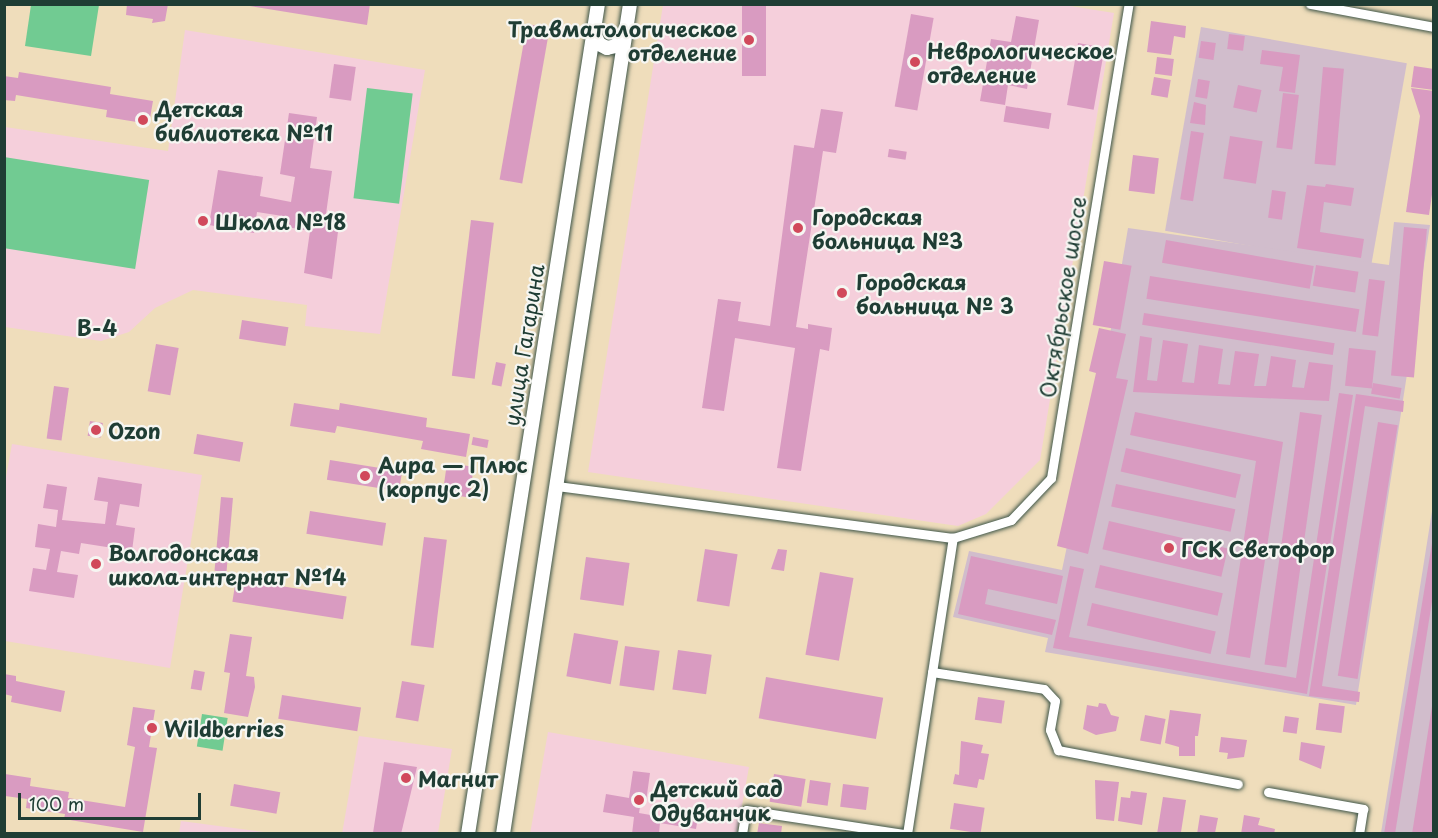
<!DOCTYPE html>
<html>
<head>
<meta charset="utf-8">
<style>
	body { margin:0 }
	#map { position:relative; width:1438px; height:838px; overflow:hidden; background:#efddbb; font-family:"Playpen Sans",sans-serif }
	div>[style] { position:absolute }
	.built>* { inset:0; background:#f5cfdb }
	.industrial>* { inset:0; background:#d1bdcc; transform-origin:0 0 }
	.green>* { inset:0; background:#71cb92; transform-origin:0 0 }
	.building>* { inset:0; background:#d99bc1; transform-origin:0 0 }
	.roads { filter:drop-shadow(0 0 2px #3e5548) drop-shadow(0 0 2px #3e5548) }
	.street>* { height:9px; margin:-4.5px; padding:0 4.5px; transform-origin:4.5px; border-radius:4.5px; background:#fff }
	.secondary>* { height:14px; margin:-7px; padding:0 7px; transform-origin:7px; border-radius:7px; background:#fff }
	.dots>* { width:16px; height:16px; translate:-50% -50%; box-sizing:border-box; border:3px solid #f6f6f2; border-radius:50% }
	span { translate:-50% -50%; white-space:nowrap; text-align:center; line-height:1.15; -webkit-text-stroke:4.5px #f6f6f2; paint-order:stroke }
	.poi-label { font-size:21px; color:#1f3d34; font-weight:700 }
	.right { translate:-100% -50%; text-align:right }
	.left { translate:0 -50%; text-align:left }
	.street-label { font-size:21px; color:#1f3d34 }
	.neighbourhood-label { font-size:22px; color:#1f3d34; font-weight:700 }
	.frame { position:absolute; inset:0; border:6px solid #1f3d34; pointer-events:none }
	.scale { position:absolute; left:18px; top:793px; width:183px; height:27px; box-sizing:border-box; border:3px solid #1f3d34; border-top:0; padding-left:8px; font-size:18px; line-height:21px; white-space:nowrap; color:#1f3d34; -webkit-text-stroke:4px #f6f6f2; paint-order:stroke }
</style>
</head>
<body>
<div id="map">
	<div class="built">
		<i style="clip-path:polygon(1058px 4px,1114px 13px,1040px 460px,986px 514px,958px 526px,588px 472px,663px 5px)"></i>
		<i style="clip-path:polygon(185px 30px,425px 70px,380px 334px,305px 326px,307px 305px,193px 290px,155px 308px,129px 332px,101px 341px,5px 327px,5px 127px,168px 151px)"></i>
		<i style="clip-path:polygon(12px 444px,202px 475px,170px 668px,5px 641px,4px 488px)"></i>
		<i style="clip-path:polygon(548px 732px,749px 767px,737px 833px,530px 834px)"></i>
		<i style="clip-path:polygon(359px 736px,452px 749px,438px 833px,342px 834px)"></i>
		<i style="clip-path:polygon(181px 821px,272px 833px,179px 833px)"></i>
	</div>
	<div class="industrial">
		<i style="left:1201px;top:27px;width:209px;height:207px;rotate:10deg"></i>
		<i style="clip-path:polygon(1394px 222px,1430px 225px,1356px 705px,1045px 652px,1048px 638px,953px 617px,969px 551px,1062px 570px,1104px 370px,1128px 228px,1389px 265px)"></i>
		<i style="clip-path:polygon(1433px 505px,1433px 833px,1381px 833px)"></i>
	</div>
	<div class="green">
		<i style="clip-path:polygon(31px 5px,99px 5px,91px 56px,25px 46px)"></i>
		<i style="left:367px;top:88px;width:46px;height:111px;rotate:7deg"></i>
		<i style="left:4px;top:157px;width:147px;height:90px;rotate:9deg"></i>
		<i style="left:202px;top:714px;width:26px;height:33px;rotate:9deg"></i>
	</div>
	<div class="building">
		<i style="clip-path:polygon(127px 4px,168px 4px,165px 21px,152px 23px,153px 19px,126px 15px)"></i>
		<i style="clip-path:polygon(237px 4px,370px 4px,367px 25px)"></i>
		<i style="left:742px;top:4px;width:24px;height:72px"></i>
		<i style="left:911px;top:14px;width:23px;height:94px;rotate:10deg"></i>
		<i style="clip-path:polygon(1016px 16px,1039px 20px,1027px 89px,1008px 85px,1005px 105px,980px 101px,991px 39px,1011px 42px)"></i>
		<i style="clip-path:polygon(1151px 21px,1186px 26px,1185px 38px,1174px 36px,1171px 55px,1147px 52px)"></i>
		<i style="left:527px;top:24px;width:23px;height:158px;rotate:10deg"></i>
		<i style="left:1229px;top:34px;width:16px;height:15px;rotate:7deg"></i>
		<i style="left:1201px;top:41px;width:15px;height:17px;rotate:8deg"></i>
		<i style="left:1078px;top:43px;width:27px;height:63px;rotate:10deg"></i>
		<i style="clip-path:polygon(1262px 50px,1300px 55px,1295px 93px,1279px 91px,1283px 67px,1260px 64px)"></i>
		<i style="left:1157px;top:57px;width:17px;height:17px;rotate:7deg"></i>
		<i style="left:334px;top:64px;width:22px;height:34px;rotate:8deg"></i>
		<i style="clip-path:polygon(1414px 66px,1434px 69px,1434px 90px,1411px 87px)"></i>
		<i style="left:1323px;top:67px;width:21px;height:97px;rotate:5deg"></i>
		<i style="clip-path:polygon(19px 72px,111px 87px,110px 94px,153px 101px,149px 124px,106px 117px,107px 110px,16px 95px,15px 101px,4px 100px,4px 76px,18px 78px)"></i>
		<i style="left:1154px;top:77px;width:17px;height:18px;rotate:10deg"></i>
		<i style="left:1198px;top:79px;width:12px;height:18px;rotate:9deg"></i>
		<i style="left:1238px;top:85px;width:24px;height:23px;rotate:12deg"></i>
		<i style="clip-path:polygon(1411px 88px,1434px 91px,1434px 181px,1429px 215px,1406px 212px,1420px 116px)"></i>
		<i style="left:1283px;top:93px;width:16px;height:55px;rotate:7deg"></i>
		<i style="clip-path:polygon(1194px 102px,1206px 105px,1205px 125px,1190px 123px)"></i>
		<i style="left:1006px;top:106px;width:46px;height:16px;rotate:9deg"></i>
		<i style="clip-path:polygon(821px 109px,843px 112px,836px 153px,823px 151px,796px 327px,808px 329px,808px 324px,832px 328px,829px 351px,820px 349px,801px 471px,777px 468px,795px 348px,735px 338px,724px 411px,702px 408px,718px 299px,741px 302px,738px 321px,770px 326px,794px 145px,814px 148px)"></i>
		<i style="clip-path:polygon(289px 113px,317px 117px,310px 168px,332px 171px,326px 214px,340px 216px,332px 279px,304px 273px,310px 231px,287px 227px,289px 217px,257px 212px,254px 233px,209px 225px,218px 170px,263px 177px,260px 196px,291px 202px,295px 177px,280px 174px)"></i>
		<i style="left:1191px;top:131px;width:13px;height:69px;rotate:9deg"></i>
		<i style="left:1230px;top:136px;width:33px;height:43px;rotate:9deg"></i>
		<i style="left:889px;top:149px;width:18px;height:8px;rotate:9deg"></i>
		<i style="left:1133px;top:155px;width:26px;height:36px;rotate:7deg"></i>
		<i style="clip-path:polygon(1326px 184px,1354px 188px,1351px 206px,1324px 202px,1320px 232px,1364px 239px,1361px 258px,1297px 248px,1307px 185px,1325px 187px)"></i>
		<i style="left:1272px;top:190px;width:14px;height:28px;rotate:8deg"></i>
		<i style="left:471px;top:220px;width:23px;height:157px;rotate:7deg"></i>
		<i style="left:1404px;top:227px;width:23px;height:149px;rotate:5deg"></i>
		<i style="left:1166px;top:240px;width:150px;height:23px;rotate:10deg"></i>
		<i style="left:1104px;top:261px;width:28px;height:65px;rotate:10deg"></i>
		<i style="left:1316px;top:265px;width:43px;height:21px;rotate:9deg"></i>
		<i style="left:1150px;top:276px;width:212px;height:23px;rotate:9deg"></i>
		<i style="left:1369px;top:279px;width:16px;height:56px;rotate:7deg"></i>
		<i style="left:1144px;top:313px;width:193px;height:12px;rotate:9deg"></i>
		<i style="left:242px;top:320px;width:47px;height:19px;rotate:9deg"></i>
		<i style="clip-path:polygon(1099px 328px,1126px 334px,1116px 378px,1128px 380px,1088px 554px,1057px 546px,1096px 373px,1089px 371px)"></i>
		<i style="clip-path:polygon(1140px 336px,1152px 338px,1147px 380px,1157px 381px,1163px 340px,1188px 344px,1182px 382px,1194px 383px,1199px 345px,1223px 349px,1218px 384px,1230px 385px,1235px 351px,1259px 354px,1254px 386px,1266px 386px,1271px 356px,1296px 360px,1292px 387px,1304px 388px,1309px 362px,1333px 365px,1329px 401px,1133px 392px)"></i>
		<i style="left:156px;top:344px;width:23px;height:48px;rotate:10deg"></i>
		<i style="left:1349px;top:348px;width:27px;height:38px;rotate:6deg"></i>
		<i style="left:496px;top:362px;width:10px;height:23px;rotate:11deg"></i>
		<i style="left:1373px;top:383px;width:29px;height:11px;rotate:10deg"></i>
		<i style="left:54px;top:386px;width:15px;height:53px;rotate:8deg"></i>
		<i style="clip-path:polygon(1339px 393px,1353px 395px,1307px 694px,1053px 648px,1070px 566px,1084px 569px,1069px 637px,1296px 678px)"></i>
		<i style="clip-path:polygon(1356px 394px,1404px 401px,1403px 412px,1365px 406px,1322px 686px,1360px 692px,1359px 702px,1309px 696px)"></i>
		<i style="clip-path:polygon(294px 403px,339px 410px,340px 403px,427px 418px,426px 427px,470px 434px,466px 457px,421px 449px,423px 441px,337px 426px,335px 433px,290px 426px)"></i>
		<i style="clip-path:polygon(1135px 412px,1283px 442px,1250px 658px,1226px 654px,1256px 461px,1130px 435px)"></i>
		<i style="left:1300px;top:412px;width:22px;height:255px;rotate:8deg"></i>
		<i style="left:90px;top:421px;width:13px;height:15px;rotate:9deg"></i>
		<i style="left:1378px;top:422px;width:20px;height:257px;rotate:9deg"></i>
		<i style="left:197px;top:434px;width:47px;height:20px;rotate:10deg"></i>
		<i style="left:473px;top:437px;width:16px;height:8px;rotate:11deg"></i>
		<i style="left:1126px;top:448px;width:118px;height:24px;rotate:13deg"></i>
		<i style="left:330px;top:460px;width:73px;height:20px;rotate:9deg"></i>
		<i style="left:447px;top:463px;width:27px;height:31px;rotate:8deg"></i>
		<i style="clip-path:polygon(98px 477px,142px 484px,139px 507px,120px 504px,116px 525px,135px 528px,132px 551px,81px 543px,79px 554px,61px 551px,57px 572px,78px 575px,74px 598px,29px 591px,33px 568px,46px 570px,50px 549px,35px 547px,38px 524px,56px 527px,58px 510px,43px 508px,47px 484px,67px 487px,62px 520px,105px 524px,108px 502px,94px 500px)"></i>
		<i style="left:1116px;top:484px;width:122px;height:23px;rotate:12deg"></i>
		<i style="left:221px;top:497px;width:12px;height:74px;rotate:5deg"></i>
		<i style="left:310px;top:511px;width:77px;height:23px;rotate:9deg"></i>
		<i style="left:1109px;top:521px;width:122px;height:29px;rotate:13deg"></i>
		<i style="clip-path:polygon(1434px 531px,1434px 589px,1395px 834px,1384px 834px)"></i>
		<i style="left:424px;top:537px;width:23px;height:109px;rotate:7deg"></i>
		<i style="left:705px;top:549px;width:33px;height:53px;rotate:9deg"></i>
		<i style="clip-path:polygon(778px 549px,787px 550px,784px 571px,771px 569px)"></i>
		<i style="clip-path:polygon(971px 556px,1063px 576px,1057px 604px,988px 589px,985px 604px,1056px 620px,1052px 635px,958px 614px)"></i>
		<i style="left:586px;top:557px;width:44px;height:43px;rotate:8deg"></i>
		<i style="left:1100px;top:565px;width:126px;height:23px;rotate:13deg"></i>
		<i style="left:820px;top:572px;width:34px;height:84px;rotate:10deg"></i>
		<i style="left:236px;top:579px;width:112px;height:23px;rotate:9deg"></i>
		<i style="left:1092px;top:603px;width:127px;height:23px;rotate:13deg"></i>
		<i style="left:574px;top:633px;width:45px;height:44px;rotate:10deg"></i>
		<i style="clip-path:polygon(230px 634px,252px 637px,246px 676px,254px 677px,255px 687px,248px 717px,224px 713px,230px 673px,224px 672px)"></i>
		<i style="left:625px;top:646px;width:35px;height:40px;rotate:8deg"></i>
		<i style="left:678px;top:650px;width:34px;height:40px;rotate:8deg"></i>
		<i style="left:194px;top:670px;width:11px;height:19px;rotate:10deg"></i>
		<i style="clip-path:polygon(4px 674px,16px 676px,16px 681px,65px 691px,61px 712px,11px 702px,12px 696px,4px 694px)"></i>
		<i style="left:766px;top:677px;width:119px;height:42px;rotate:10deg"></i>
		<i style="left:402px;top:681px;width:23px;height:37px;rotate:10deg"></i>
		<i style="left:282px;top:695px;width:80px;height:24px;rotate:9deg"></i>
		<i style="left:978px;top:697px;width:27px;height:23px;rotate:8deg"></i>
		<i style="clip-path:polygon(1099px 703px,1106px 704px,1111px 715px,1119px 717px,1116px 731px,1096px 735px,1083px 729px,1087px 705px,1098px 707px)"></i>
		<i style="left:1319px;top:703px;width:26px;height:27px;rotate:7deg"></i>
		<i style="clip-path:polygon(1432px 706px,1434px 834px,1412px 834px)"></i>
		<i style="clip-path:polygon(133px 707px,155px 710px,149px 747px,157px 748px,143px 832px,64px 819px,65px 814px,26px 808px,27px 799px,5px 796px,5px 774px,31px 778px,30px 786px,69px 792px,68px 798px,125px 807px,135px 747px,127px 745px)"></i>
		<i style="clip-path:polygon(1170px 710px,1201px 714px,1198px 736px,1195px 736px,1195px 756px,1179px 756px,1179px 747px,1165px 743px)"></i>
		<i style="left:1145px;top:715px;width:21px;height:26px;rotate:11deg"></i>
		<i style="left:1285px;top:716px;width:14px;height:16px;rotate:8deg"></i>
		<i style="clip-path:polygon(1221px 737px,1247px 740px,1244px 757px,1227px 759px,1228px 753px,1219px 752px)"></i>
		<i style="clip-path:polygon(961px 741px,983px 745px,981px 753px,989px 754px,984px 780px,979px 779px,977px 788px,953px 784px,955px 774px,959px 775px)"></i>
		<i style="clip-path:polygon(1301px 742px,1325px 746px,1321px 769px,1299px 760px)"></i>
		<i style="clip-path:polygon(384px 762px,417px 767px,401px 834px,373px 833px)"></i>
		<i style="clip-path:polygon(633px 771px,650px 773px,646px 802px,641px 801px,639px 813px,662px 817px,664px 806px,699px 811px,696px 829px,660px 823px,659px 834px,632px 834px,634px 817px,603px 812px,606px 794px,629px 798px)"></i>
		<i style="left:774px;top:774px;width:32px;height:28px;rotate:9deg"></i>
		<i style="left:810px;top:780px;width:21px;height:23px;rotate:8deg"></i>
		<i style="clip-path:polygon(1095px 780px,1119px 782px,1114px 821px,1096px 819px)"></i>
		<i style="left:234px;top:784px;width:47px;height:22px;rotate:10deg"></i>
		<i style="left:843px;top:784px;width:26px;height:23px;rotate:7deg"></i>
		<i style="clip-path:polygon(1131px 791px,1147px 793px,1142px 825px,1118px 821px,1121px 797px,1130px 798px)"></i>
		<i style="clip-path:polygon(1163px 797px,1186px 800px,1181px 832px,1157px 834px)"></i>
		<i style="left:954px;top:803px;width:31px;height:26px;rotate:9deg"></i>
		<i style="clip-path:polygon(1200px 815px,1218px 818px,1215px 833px,1197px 834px)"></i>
		<i style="clip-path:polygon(1244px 815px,1260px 818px,1258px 825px,1275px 829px,1274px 834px,1241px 834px)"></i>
		<i style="clip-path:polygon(759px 823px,782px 826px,781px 834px,757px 834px)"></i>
	</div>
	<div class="roads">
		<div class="street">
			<i style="left:1310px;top:4px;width:126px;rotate:10.5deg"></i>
			<i style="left:557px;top:486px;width:399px;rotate:7.5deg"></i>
			<i style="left:953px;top:538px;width:61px;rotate:-17.2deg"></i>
			<i style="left:1011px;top:520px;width:58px;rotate:-46.4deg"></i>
			<i style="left:1051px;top:478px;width:480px;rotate:-80.7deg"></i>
			<i style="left:932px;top:672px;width:113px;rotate:8.6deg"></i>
			<i style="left:1044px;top:689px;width:16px;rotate:47deg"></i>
			<i style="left:1055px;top:701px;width:29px;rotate:100deg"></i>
			<i style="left:1050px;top:730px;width:22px;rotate:68deg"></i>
			<i style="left:1058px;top:750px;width:183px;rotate:10.7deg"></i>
			<i style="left:1268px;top:792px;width:97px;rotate:10.1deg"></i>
			<i style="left:1363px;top:809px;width:25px;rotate:99deg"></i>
			<i style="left:742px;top:834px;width:24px;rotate:-81deg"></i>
			<i style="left:746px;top:810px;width:161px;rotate:8.6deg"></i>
			<i style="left:907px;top:834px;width:300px;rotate:-81.2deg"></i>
		</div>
		<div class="secondary">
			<i style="left:593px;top:32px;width:13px;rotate:63deg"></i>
			<i style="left:599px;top:44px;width:9px;rotate:27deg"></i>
			<i style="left:607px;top:48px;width:9px;rotate:-13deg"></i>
			<i style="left:616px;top:46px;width:15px;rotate:-53deg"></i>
			<i style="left:468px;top:834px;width:840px;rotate:-81.1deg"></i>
			<i style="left:503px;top:834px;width:840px;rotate:-81.3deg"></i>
		</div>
	</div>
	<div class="dots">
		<i style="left:749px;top:40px;background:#d1495b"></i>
		<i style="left:915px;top:62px;background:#d1495b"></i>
		<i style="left:143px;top:120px;background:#d1495b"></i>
		<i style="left:203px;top:221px;background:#d1495b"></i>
		<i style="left:798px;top:228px;background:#d1495b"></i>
		<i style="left:842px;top:293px;background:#d1495b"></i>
		<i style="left:96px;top:430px;background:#d1495b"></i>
		<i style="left:365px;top:476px;background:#d1495b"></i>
		<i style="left:1169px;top:548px;background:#d1495b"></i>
		<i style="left:96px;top:564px;background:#d1495b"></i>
		<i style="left:152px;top:728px;background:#d1495b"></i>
		<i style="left:406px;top:778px;background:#d1495b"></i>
		<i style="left:639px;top:800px;background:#d1495b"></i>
	</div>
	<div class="poi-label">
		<span class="right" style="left:737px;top:40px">Травматологическое<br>отделение</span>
		<span class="left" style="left:927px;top:62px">Неврологическое<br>отделение</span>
		<span class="left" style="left:155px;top:120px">Детская<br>библиотека №11</span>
		<span class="left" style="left:812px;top:228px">Городская<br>больница №3</span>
		<span class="left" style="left:215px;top:221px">Школа №18</span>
		<span class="left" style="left:856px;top:293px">Городская<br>больница № 3</span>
		<span class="left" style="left:108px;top:430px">Ozon</span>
		<span class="left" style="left:378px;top:476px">Аира — Плюс<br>(корпус 2)</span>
		<span class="left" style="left:1181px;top:548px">ГСК Светофор</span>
		<span class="left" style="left:108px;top:564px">Волгодонская<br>школа-интернат №14</span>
		<span class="left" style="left:164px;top:728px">Wildberries</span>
		<span class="left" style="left:418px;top:778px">Магнит</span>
		<span class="left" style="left:651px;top:800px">Детский сад<br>Одуванчик</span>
	</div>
	<div class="street-label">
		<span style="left:1062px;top:297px;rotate:-81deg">Октябрьское шоссе</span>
		<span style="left:523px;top:345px;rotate:-81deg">улица Гагарина</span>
	</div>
	<div class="neighbourhood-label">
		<span style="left:97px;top:327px">В-4</span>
	</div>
	<div class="frame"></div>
	<div class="scale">100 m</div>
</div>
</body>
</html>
